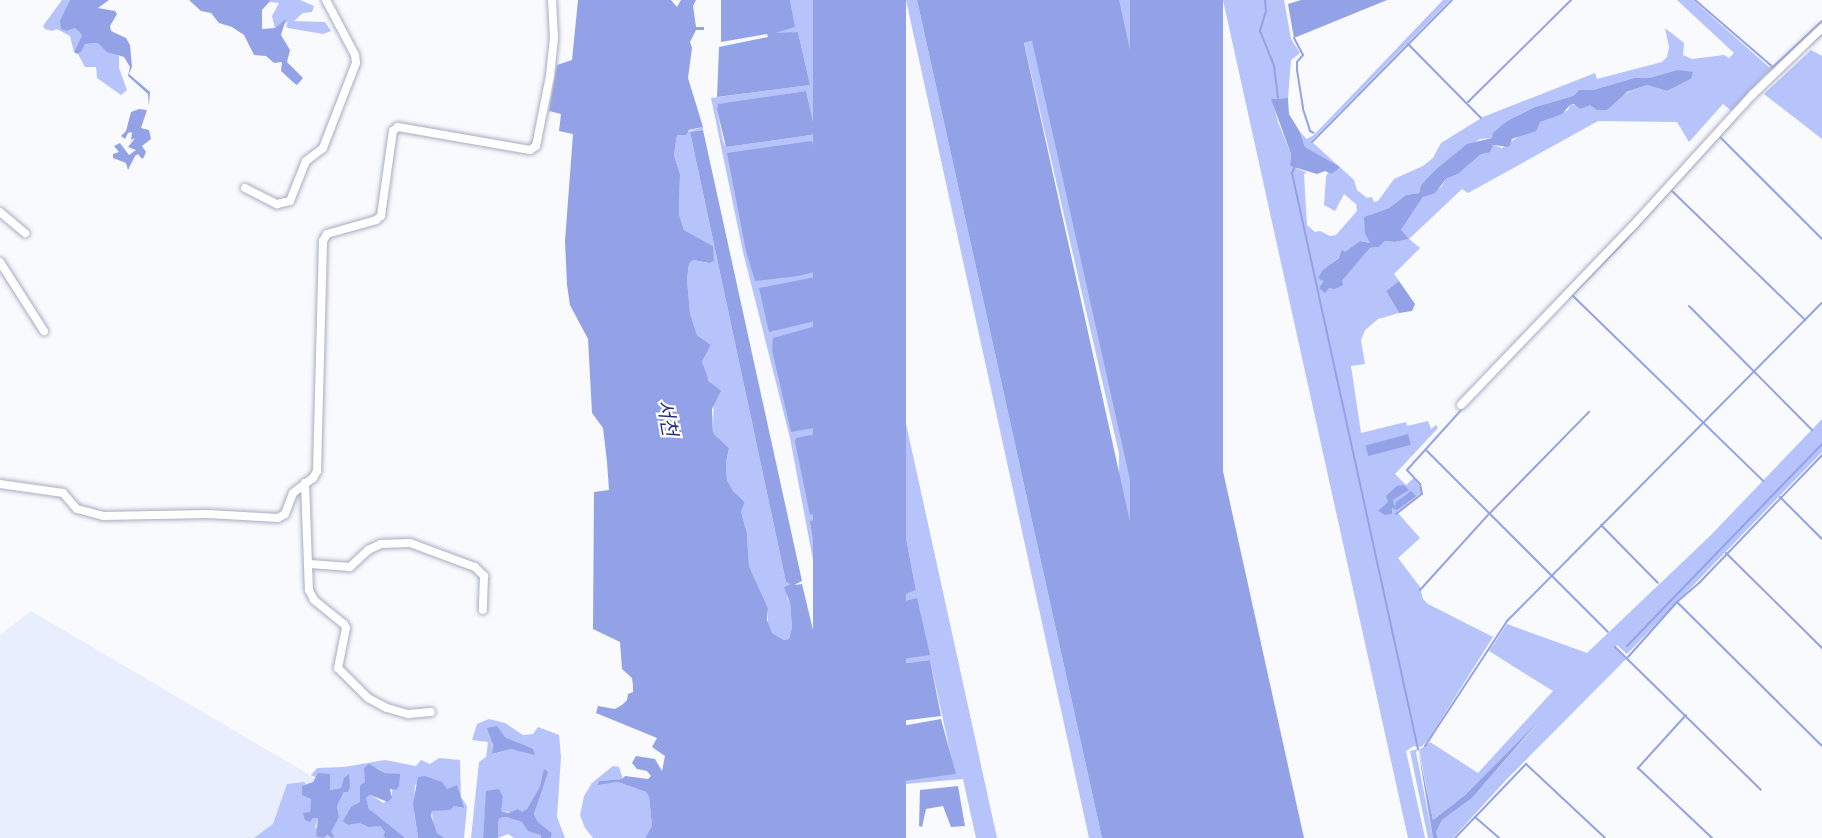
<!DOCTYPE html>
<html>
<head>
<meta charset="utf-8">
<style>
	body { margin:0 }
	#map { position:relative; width:1822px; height:838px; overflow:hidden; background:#f8fafe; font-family:"Space Grotesk","Noto Sans KR",sans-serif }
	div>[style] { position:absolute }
	.built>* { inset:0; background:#e9eefe }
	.green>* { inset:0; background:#b7c3fb; transform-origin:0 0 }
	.water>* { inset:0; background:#93a2e7; transform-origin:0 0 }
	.stream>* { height:2px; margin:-1px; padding:0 1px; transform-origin:1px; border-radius:1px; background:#93a2e7 }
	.roads { filter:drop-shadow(0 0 2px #a7acbf) drop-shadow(0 0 2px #a7acbf) }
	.minor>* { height:8px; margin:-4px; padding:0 4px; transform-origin:4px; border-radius:4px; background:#fff }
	span { translate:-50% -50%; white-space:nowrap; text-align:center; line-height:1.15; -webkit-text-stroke:4.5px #fff; paint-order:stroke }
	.water-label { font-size:20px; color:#2a2f7f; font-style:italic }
</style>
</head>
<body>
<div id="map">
	<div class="built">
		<i style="clip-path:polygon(31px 611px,417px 838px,0 838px,0 635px)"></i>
	</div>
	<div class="green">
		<i style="clip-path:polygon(62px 0,70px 0,62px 19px,67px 31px,75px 28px,82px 35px,74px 52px,70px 36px,57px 29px,52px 31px,45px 29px,43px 26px)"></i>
		<i style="clip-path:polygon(271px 0,300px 0,314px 6px,312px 12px,303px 13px,294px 21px,325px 22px,331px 31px,323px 34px,288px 28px,286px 26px,288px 22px,275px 28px,272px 16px,279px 3px,269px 2px)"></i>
		<i style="clip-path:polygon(evenodd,790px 0,813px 0,997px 838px,976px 838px,963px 779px,882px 786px,881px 824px,854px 825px,850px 785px,886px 779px,955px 774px,930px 660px,876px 667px,874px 670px,880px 719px,887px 723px,888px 730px,883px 732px,888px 776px,884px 777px,863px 614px,834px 618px,826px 616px,822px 608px,790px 438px,743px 252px,711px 98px,810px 85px,798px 32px,777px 35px,776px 33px,794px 27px,790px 0,806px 91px,814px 127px,818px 127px,904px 505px,901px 512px,916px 590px,878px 605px,875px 604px,900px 503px,816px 130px,811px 135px,726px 147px,723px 141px,717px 110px,718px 105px,806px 91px)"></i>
		<i style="clip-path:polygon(906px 0,917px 0,1102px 838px,1089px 838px)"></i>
		<i style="left:1119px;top:0;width:11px;height:858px"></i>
		<i style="clip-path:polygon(evenodd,1223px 0,1284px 0,1291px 39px,1300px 53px,1291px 60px,1288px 98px,1272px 99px,1278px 122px,1291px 154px,1290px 166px,1306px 172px,1304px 175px,1307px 225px,1315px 232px,1320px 231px,1330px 236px,1336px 235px,1357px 211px,1356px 204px,1344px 194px,1335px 211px,1324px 205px,1326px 177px,1328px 172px,1332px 174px,1339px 167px,1305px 147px,1300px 132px,1307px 139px,1314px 135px,1443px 0,1450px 0,1311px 141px,1354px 180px,1357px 190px,1367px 198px,1372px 197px,1374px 202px,1378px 201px,1394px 179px,1423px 166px,1433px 158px,1441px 143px,1483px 117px,1595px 73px,1597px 79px,1662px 62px,1667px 57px,1669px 47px,1665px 28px,1684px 43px,1683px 55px,1692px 59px,1724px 55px,1729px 58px,1734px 53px,1677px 0,1693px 0,1769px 67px,1776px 67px,1764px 76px,1733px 112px,1723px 104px,1689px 142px,1677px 122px,1598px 121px,1468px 193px,1462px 189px,1409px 239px,1420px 248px,1394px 274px,1399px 281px,1386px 291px,1399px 313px,1378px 319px,1365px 330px,1361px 340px,1365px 364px,1351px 366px,1361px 433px,1406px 422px,1407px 426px,1428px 421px,1431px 429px,1436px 425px,1438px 428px,1395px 474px,1406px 485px,1414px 478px,1422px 490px,1421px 493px,1397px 512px,1420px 538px,1398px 558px,1420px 587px,1423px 599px,1428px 604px,1493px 637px,1428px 740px,1421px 747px,1414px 746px,1406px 751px,1425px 838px,1408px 838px,1223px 0,1677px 70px,1691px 79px,1667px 91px,1647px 85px,1636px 89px,1618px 97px,1607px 110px,1590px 105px,1570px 105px,1568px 110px,1540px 122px,1502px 148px,1493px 145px,1485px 154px,1480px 155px,1458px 174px,1446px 179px,1441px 187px,1423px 197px,1401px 230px,1408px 239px,1395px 242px,1385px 241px,1379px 247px,1370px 248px,1342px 281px,1329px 288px,1319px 288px,1332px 263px,1360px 241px,1370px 243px,1369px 215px,1389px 208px,1406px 195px,1419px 193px,1421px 185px,1434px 171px,1480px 139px,1492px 138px,1507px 121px,1535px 107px,1573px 96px,1579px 90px,1593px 90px,1634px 78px,1649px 78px,1677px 70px)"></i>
		<i style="left:1033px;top:41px;width:816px;height:9px;rotate:77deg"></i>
		<i style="clip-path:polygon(98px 43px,119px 56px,119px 68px,127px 90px,121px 95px,97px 78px,96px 67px,85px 67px,78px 54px,85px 44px)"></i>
		<i style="clip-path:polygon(1811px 50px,1822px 56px,1822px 139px,1764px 94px)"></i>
		<i style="clip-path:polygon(703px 127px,703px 130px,690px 132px,786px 582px,791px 583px,787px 598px,790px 603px,792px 627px,789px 639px,784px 640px,772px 633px,768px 625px,768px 608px,749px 566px,747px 533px,741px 512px,745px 502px,733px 491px,727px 480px,726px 463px,729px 448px,713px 433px,714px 387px,704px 372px,702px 362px,711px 345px,697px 335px,690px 313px,687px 279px,689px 264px,693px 260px,709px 263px,713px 246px,684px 230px,679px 214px,680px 174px,674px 155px,677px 135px)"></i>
		<i style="clip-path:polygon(1822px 419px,1822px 452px,1627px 654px,1617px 645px,1615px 648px,1626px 659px,1506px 780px,1453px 838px,1438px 838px,1436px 832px,1442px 820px,1472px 798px,1538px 723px,1464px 796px,1433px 820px,1419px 750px,1430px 742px,1478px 773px,1553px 691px,1489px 651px,1507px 624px,1587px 653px,1711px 535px)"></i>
		<i style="clip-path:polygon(evenodd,489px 719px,505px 723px,523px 735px,533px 734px,538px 727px,559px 735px,561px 757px,557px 817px,565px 838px,551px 838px,552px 833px,538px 822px,534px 814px,547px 772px,545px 770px,540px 786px,527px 809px,522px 813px,500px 811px,503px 797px,486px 799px,483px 838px,471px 838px,479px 762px,486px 757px,488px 742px,472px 740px,477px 724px,489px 719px,497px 727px,505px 737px,519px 743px,529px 754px,520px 749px,510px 749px,493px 754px,492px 739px,497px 727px)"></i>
		<i style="clip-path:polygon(1418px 749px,1416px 752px,1433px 838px,1428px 838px,1410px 751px)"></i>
		<i style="clip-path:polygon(439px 758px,460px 760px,461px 797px,467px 806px,464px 838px,445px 838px,437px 833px,433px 825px,432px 811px,454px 806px,463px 808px,457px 786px,447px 789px,435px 781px,415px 785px,414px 812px,418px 838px,405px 838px,386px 825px,369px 809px,366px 798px,370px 795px,384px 803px,392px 795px,393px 774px,385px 773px,377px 768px,365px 774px,365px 782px,360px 785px,360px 802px,344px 821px,348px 825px,360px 823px,380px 826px,385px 832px,383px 835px,385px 838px,331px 838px,335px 837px,330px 832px,339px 817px,337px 806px,344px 792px,341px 788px,330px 790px,329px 784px,311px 775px,317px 768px,344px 767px,385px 760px,416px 766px,421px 760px,430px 764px)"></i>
		<i style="clip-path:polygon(613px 766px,619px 767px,623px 779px,599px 781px,597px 784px,618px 782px,646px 792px,649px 797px,652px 826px,645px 838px,593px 838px,585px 828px,580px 815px,584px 796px,592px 783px)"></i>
		<i style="clip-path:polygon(304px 782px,306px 784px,302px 787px,311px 799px,310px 812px,313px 818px,318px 818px,315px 827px,330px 838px,254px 838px,273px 824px,287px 784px)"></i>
		<i style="clip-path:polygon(506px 817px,522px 822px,541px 835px,541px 838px,514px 838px,508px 834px,498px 838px,498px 823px,500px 818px)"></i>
	</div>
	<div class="water">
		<i style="clip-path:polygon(70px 0,109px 0,98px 8px,115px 11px,117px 14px,110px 26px,111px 31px,126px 38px,130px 45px,132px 67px,129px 74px,150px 92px,149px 106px,148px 94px,128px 76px,130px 67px,124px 57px,107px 52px,98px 43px,85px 44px,81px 52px,77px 54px,74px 52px,82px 35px,75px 28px,67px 31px,61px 29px,60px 21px)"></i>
		<i style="clip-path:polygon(189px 0,271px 0,262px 10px,262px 29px,275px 28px,286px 19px,281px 35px,290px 50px,287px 62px,303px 78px,297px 85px,294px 83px,281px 71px,282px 62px,274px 63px,266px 56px,254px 55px,244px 35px,232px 27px,219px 23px,211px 13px,201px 11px)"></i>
		<i style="clip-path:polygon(578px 0,671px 0,677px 7px,681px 0,696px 0,693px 6px,696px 27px,704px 27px,704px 30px,696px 30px,690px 42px,692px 48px,688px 78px,703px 127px,689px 130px,686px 135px,677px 135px,674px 155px,680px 174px,679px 214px,684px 230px,713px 246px,714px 261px,709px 263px,693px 260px,689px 264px,687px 279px,690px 313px,697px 335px,711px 345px,702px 362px,709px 381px,721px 391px,712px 409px,713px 433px,729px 448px,726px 463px,727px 480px,733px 491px,745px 502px,741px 512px,747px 533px,749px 566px,768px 608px,767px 620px,772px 633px,784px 640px,789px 639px,792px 627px,790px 603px,784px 587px,791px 584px,786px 582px,690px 132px,703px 130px,802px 581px,794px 585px,802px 584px,841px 747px,852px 838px,645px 838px,652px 826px,649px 797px,646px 792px,618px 782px,597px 785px,599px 781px,622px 779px,625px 776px,648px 779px,651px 776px,647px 771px,637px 769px,632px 763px,636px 756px,655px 759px,662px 771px,665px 756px,652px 747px,657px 738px,596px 713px,598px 706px,615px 709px,622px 705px,627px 700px,628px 694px,633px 692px,633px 686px,632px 678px,622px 669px,620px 642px,593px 629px,594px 492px,609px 490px,607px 462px,603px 428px,592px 413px,588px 339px,570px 305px,567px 285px,565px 241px,573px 134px,559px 131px,561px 114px,549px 111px,557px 65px,572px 60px)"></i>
		<i style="clip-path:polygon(721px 0,790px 0,795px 27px,776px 33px,798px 32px,810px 85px,717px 97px,719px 47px,768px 37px,767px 34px,721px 42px)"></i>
		<i style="left:813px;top:0;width:93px;height:858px"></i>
		<i style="clip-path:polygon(917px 0,1119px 0,1304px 838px,1210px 838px,1032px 41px,1024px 43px,1200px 838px,1102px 838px)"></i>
		<i style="left:1130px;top:0;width:93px;height:858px"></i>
		<i style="clip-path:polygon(1301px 0,1387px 0,1294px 38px,1288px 4px)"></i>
		<i style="clip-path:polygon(1677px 70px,1693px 72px,1691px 79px,1667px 91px,1647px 85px,1627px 92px,1607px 110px,1597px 110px,1590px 105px,1580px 109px,1574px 104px,1570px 105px,1562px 114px,1540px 122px,1536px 131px,1512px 139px,1509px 147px,1493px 145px,1490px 152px,1480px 155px,1458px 174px,1446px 179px,1435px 193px,1423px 197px,1401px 230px,1409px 239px,1395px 242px,1385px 241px,1379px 247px,1370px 248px,1342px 281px,1343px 285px,1335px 289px,1329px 288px,1325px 293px,1319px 288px,1323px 281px,1318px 278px,1323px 270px,1339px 258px,1342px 250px,1345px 252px,1360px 241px,1370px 243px,1365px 233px,1364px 217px,1389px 208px,1406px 195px,1419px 193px,1421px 185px,1434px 171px,1467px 144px,1492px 138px,1493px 133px,1507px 121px,1535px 107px,1573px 96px,1579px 90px,1593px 90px,1634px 78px,1649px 78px)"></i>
		<i style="clip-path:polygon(806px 91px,814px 126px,818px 127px,904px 506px,901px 512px,916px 590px,879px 605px,831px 613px,824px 609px,810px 521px,900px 503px,816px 131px,811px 135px,726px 147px,717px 110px,718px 104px)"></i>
		<i style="clip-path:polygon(1288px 98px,1289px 114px,1300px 132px,1305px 147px,1340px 167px,1332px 174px,1325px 171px,1317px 174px,1290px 166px,1291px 154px,1271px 99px)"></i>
		<i style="clip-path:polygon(139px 109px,147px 110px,141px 128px,149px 130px,151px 139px,142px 146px,146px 152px,144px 157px,142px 159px,138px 154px,135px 156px,128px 170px,126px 163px,113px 158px,113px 154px,119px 152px,114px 146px,120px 143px,129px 155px,136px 150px,128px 147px,135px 138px,131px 140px,132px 132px,128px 133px,125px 139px,121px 136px,126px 131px,131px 112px)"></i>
		<i style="clip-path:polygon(812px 141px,839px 266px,798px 276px,755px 281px,746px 251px,727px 153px)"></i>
		<i style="clip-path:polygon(841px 272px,844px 274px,853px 312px,769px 332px,759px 288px)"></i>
		<i style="clip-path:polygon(1399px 281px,1415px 304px,1412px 311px,1399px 313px,1386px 291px)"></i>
		<i style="clip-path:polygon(852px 316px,856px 322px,875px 417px,791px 432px,772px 350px,773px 338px)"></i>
		<i style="clip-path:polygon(875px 422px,881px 428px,890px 468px,889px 480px,893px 498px,810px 515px,795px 442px,796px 438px)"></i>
		<i style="left:1408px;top:434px;width:11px;height:44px;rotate:75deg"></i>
		<i style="clip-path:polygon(1404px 485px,1409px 490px,1393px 500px,1395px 507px,1396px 502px,1411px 491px,1416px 496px,1397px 510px,1392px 508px,1392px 514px,1385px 515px,1378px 511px,1388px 502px,1386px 496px,1397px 486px)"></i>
		<i style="clip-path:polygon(917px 598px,930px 655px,873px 663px,866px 611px)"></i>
		<i style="clip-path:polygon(856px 613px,863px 613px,872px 678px,846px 683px,834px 618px)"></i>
		<i style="clip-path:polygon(930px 660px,941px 716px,892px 722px,891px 728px,941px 719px,956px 774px,889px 783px,886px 779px,850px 785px,850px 782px,888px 776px,883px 732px,888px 730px,887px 723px,880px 719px,874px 670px,876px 667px)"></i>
		<i style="clip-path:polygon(1539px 721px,1472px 798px,1442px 820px,1436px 832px,1438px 838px,1433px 838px,1418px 749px,1433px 820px,1464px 796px)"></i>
		<i style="clip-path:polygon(497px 726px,505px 737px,533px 749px,535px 755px,511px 749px,492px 754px,493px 745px,487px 728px)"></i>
		<i style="clip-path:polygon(369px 764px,385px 773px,400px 774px,399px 786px,396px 790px,390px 789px,392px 798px,388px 802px,370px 795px,366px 798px,369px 809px,405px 838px,385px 838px,383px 835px,385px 832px,380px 826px,369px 827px,360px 823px,348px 825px,343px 821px,351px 807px,360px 802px,360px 785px,365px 782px,364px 768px)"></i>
		<i style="clip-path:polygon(544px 769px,548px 772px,534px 814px,538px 822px,552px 833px,551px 838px,541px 838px,541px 835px,528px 831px,522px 822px,506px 817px,500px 818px,498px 823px,498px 838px,483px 838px,486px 791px,499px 789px,503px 797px,501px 811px,508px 813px,518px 809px,522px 812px,527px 809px,540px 786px)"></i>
		<i style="clip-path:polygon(318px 773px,330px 774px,330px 790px,341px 788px,344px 778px,349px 774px,350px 787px,348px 792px,344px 792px,337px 806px,339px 817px,331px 832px,335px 837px,331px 838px,327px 835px,323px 838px,316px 836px,318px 818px,313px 818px,310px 822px,305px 820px,303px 813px,310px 812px,311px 799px,302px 795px,302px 786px,313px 782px)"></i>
		<i style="clip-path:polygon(425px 776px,442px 782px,447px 789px,457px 785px,464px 808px,454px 806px,450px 810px,432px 811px,431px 816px,437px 833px,445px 838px,418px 838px,413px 804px,418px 777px)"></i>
		<i style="clip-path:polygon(958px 786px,965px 826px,951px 827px,943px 806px,926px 809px,922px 827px,919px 826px,920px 790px)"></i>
	</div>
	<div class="stream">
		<i style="left:1265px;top:0;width:11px;rotate:85deg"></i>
		<i style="left:1266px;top:11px;width:21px;rotate:107deg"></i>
		<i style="left:1260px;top:31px;width:38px;rotate:68deg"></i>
		<i style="left:1274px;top:66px;width:35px;rotate:83deg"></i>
		<i style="left:1695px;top:0;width:103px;rotate:40.7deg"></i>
		<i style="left:1773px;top:67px;width:67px;rotate:-43.2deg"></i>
		<i style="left:1294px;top:38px;width:19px;rotate:62deg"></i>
		<i style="left:1303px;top:55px;width:9px;rotate:131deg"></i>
		<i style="left:1297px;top:62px;width:8px;rotate:90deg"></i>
		<i style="left:1297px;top:70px;width:39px;rotate:81deg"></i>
		<i style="left:1303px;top:109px;width:23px;rotate:72deg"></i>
		<i style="left:1310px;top:131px;width:4px;rotate:27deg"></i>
		<i style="left:1408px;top:44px;width:104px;rotate:45.4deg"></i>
		<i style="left:1808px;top:46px;width:18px;rotate:-41deg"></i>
		<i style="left:1468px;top:102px;width:145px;rotate:-44.7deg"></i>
		<i style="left:1720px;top:137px;width:144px;rotate:45deg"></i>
		<i style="left:1312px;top:142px;width:199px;rotate:-45.4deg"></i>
		<i style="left:1295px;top:166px;width:8px;rotate:113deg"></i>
		<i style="left:1292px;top:173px;width:590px;rotate:77.66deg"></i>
		<i style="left:1671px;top:190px;width:187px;rotate:44.1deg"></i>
		<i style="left:1572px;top:295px;width:267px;rotate:44.2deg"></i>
		<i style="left:1569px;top:298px;width:73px;rotate:-45.6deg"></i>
		<i style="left:1620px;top:246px;width:179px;rotate:-47.9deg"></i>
		<i style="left:1689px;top:306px;width:175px;rotate:45.2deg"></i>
		<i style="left:1426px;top:450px;width:257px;rotate:45deg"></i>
		<i style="left:1780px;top:497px;width:59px;rotate:45deg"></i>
		<i style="left:1396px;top:514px;width:33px;rotate:-38deg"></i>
		<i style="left:1422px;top:494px;width:10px;rotate:-101deg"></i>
		<i style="left:1420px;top:484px;width:19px;rotate:-133deg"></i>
		<i style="left:1407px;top:470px;width:84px;rotate:-47.9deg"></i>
		<i style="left:1601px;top:525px;width:81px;rotate:45.5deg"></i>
		<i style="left:1726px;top:553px;width:135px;rotate:44.7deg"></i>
		<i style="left:1420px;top:590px;width:103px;rotate:-47.8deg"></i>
		<i style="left:1489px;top:514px;width:143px;rotate:-45.6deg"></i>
		<i style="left:1677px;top:602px;width:204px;rotate:44.8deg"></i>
		<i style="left:1627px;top:646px;width:281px;rotate:-46deg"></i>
		<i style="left:1615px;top:647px;width:204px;rotate:44.4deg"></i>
		<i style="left:1628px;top:657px;width:74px;rotate:-48.3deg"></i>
		<i style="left:1677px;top:602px;width:29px;rotate:-41deg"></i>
		<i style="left:1699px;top:583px;width:178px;rotate:-46.1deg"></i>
		<i style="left:1686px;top:715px;width:72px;rotate:132.2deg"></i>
		<i style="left:1638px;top:768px;width:102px;rotate:43.4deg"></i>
		<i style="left:1425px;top:746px;width:149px;rotate:-56.7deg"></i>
		<i style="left:1507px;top:621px;width:448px;rotate:-45.3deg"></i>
		<i style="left:1475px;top:817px;width:32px;rotate:41deg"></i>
		<i style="left:1455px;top:838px;width:103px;rotate:-46.2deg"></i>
		<i style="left:1526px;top:764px;width:108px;rotate:43.1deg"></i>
	</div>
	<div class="roads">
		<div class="minor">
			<i style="left:245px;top:188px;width:36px;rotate:27deg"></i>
			<i style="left:277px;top:204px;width:13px;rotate:-13deg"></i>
			<i style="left:290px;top:201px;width:43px;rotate:-68.2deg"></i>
			<i style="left:306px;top:161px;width:21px;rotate:-37deg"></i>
			<i style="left:323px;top:148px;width:91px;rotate:-68.8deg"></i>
			<i style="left:356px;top:63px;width:8px;rotate:-97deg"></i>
			<i style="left:355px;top:55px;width:62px;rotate:-117.8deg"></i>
			<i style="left:0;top:212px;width:33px;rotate:40deg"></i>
			<i style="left:0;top:262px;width:82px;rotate:57.5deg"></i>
			<i style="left:1461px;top:405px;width:245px;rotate:-46.2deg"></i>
			<i style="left:1631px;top:228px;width:181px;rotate:-47.7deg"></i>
			<i style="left:1753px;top:94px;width:95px;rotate:-43.7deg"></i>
			<i style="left:305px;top:483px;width:107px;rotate:87.9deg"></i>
			<i style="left:309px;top:590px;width:11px;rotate:63deg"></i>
			<i style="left:314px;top:600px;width:38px;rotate:39deg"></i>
			<i style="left:344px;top:624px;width:4px;rotate:63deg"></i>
			<i style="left:346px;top:628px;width:41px;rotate:101.3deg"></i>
			<i style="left:338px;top:668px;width:42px;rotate:45deg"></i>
			<i style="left:368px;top:698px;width:21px;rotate:28deg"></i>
			<i style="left:387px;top:708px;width:22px;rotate:16deg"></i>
			<i style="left:408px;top:714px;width:23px;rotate:-5deg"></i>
			<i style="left:0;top:484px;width:64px;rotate:8.1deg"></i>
			<i style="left:63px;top:493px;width:21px;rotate:49deg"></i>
			<i style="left:77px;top:509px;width:27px;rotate:15deg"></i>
			<i style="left:103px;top:516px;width:105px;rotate:-1.1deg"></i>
			<i style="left:208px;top:514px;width:70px;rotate:3.3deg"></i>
			<i style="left:278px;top:518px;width:8px;rotate:-30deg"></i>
			<i style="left:285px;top:514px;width:22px;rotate:-69deg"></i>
			<i style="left:293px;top:493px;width:25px;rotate:-37deg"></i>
			<i style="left:313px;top:478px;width:8px;rotate:-60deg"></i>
			<i style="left:317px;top:471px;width:230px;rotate:-88.5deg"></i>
			<i style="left:323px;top:241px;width:8px;rotate:-60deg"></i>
			<i style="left:327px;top:234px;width:51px;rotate:-15.9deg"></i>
			<i style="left:376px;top:220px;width:6px;rotate:-39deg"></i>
			<i style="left:381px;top:216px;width:86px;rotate:-82deg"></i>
			<i style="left:393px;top:131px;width:6px;rotate:-39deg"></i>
			<i style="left:398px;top:127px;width:134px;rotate:9.9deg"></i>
			<i style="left:530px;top:150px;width:7px;rotate:-34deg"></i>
			<i style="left:536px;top:146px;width:71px;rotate:-78.7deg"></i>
			<i style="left:550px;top:76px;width:38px;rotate:-84deg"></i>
			<i style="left:554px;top:38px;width:38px;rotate:-93deg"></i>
			<i style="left:310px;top:564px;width:40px;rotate:4.3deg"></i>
			<i style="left:350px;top:567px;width:25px;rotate:-43deg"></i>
			<i style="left:368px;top:550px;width:14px;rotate:-25deg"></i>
			<i style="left:381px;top:544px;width:29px;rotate:-2deg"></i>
			<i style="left:410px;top:543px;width:69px;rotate:20.3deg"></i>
			<i style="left:475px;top:567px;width:13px;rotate:45deg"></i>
			<i style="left:484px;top:576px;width:34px;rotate:92deg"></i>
		</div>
	</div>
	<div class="water-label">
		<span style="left:667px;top:418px;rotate:80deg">서천</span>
	</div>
</div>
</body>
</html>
